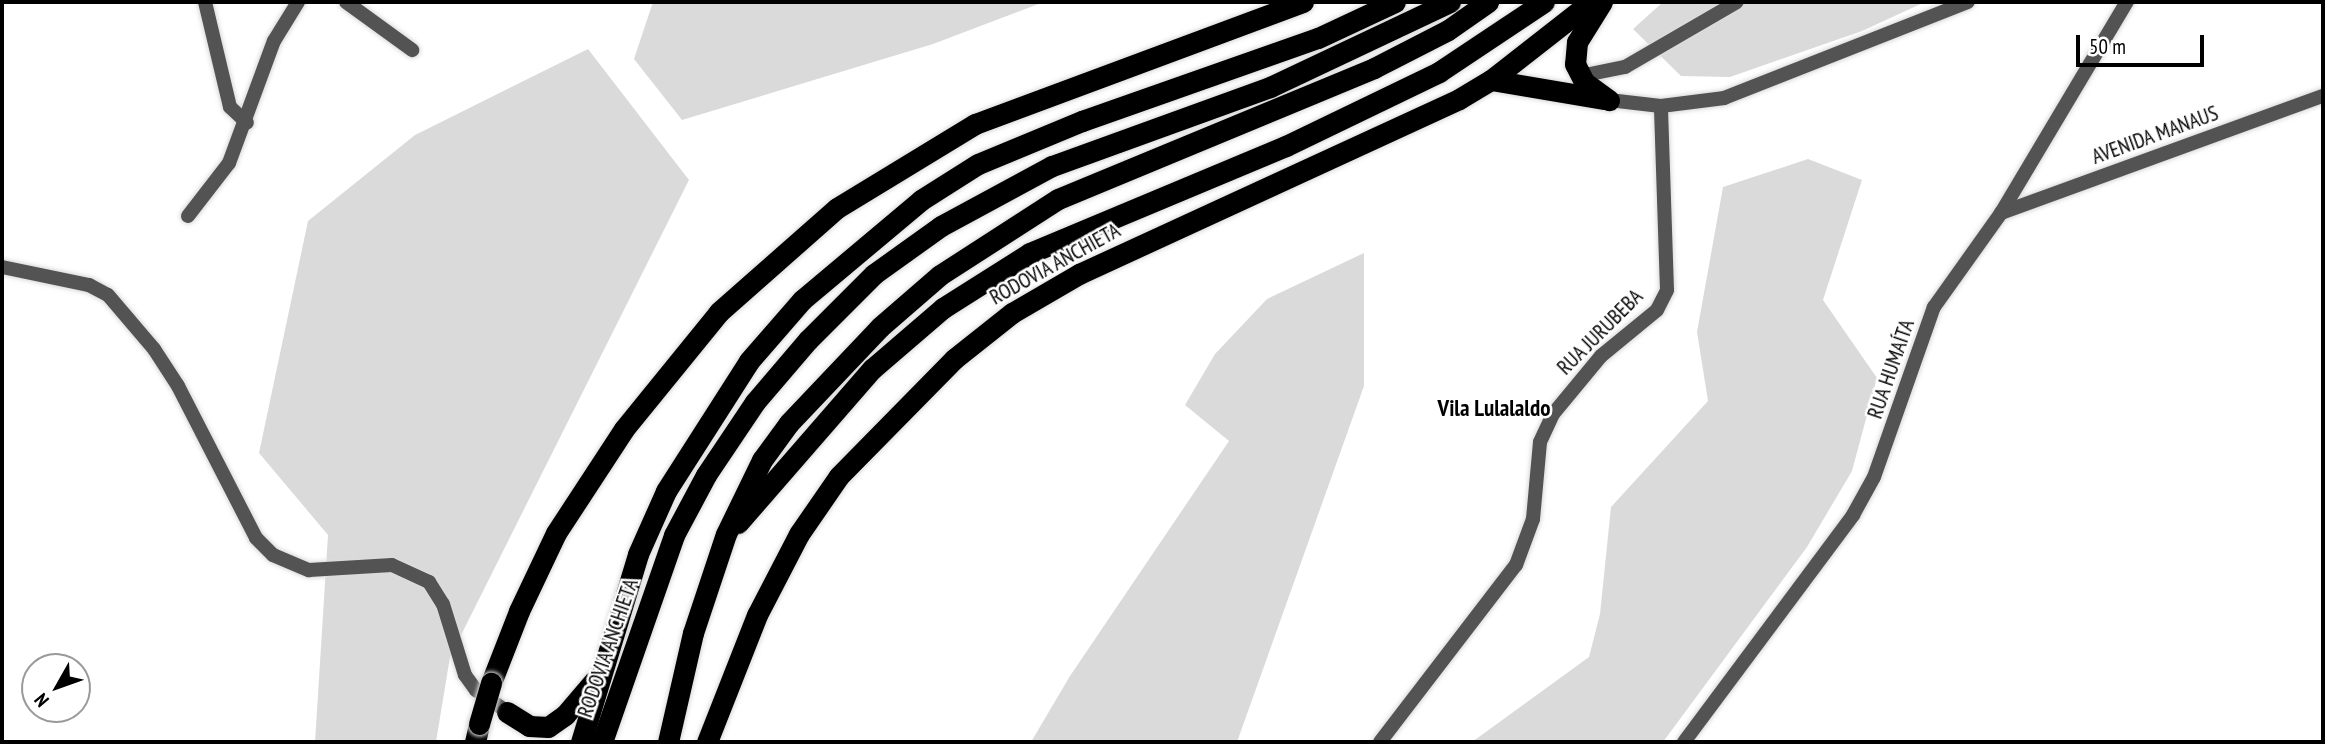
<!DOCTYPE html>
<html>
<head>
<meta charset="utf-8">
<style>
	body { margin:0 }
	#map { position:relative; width:2325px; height:744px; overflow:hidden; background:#fff; font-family:"PT Sans Narrow",sans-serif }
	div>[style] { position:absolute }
	.green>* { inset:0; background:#dadada }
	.roads { filter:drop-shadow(0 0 2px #dbdbdb) drop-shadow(0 0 2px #dbdbdb) }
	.minor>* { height:14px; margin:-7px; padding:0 7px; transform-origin:7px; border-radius:7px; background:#535353 }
	.tertiary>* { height:14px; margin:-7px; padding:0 7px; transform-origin:7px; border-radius:7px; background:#535353 }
	.motorway>* { height:21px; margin:-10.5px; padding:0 10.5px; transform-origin:10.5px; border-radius:10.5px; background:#000 }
	.bridges { filter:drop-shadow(0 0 2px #dbdbdb) drop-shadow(0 0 2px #dbdbdb) }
	.motorway-bridge>* { height:21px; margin:-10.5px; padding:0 10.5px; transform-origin:10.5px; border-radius:10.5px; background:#000 }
	span { translate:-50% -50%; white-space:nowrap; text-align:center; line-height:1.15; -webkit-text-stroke:5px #fff; paint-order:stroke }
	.street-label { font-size:21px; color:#000 }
	.neighbourhood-label { font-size:23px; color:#000; font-weight:700 }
	.frame { position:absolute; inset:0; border:4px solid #000; pointer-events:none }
	.north { position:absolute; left:21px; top:653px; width:70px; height:70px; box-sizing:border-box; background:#fff; border:2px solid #999; border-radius:50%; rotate:230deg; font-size:19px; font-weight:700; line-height:28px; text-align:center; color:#000 }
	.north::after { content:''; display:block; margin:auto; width:24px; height:32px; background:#000; clip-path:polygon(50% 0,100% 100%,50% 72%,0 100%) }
	.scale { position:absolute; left:2076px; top:35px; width:128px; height:32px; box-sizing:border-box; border:4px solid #000; border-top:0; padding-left:9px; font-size:21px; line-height:24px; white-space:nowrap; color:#000; -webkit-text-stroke:5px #fff; paint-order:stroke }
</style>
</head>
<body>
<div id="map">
	<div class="green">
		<i style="clip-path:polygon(653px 2px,1044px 2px,933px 44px,682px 120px,634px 59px)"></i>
		<i style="clip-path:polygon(1663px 2px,1925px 2px,1862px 31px,1730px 77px,1681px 76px,1633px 29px)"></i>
		<i style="clip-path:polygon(588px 49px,689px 180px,450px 657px,436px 742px,315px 742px,328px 535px,259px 453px,308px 221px,415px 135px)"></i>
		<i style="clip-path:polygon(1808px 159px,1862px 180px,1823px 300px,1877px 378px,1852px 471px,1807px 547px,1663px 742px,1472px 742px,1589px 657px,1600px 614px,1611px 507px,1708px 401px,1697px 332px,1723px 187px)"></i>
		<i style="clip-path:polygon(1364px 253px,1364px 386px,1237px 742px,1031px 742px,1070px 676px,1229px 441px,1185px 405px,1215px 354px,1267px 299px)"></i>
	</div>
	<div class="roads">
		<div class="minor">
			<i style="left:205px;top:2px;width:108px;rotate:76.6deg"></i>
			<i style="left:230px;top:107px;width:23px;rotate:43deg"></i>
			<i style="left:346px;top:2px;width:82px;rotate:36deg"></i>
			<i style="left:1580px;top:76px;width:46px;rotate:-11.3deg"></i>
			<i style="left:1625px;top:67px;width:129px;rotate:-30.1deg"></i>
			<i style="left:2001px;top:213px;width:343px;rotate:-20deg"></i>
			<i style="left:188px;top:216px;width:67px;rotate:-52.3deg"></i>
			<i style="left:229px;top:163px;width:130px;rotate:-69.8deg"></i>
			<i style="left:274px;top:41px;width:46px;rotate:-58.4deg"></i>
			<i style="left:2px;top:267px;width:89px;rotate:11.7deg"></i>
			<i style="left:89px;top:285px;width:21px;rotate:28deg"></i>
			<i style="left:108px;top:295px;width:71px;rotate:49.6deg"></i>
			<i style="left:154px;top:349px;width:44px;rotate:57deg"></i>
			<i style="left:178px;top:386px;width:171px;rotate:62.8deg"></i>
			<i style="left:256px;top:538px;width:24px;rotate:45deg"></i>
			<i style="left:273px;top:555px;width:39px;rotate:23deg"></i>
			<i style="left:309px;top:570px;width:83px;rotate:-3.4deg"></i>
			<i style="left:392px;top:565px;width:41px;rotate:24.7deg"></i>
			<i style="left:429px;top:582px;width:26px;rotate:58deg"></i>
			<i style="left:443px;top:604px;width:74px;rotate:72.8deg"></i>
			<i style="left:465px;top:675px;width:19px;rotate:54deg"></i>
			<i style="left:476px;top:690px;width:38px;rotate:35deg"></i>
			<i style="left:1380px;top:742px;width:223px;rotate:-52.5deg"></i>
			<i style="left:1516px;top:565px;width:49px;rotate:-69.7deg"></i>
			<i style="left:1533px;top:519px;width:77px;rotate:-84.8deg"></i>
			<i style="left:1540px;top:442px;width:31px;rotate:-65deg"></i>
			<i style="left:1553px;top:414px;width:75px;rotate:-50.4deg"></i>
			<i style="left:1601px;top:356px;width:72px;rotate:-39.4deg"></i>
			<i style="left:1657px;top:310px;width:22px;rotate:-63deg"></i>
			<i style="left:1667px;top:290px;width:184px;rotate:-91.9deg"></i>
			<i style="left:1684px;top:742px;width:283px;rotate:-53.3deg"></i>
			<i style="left:1853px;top:515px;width:43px;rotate:-61.1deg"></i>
			<i style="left:1874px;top:477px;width:180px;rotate:-70.6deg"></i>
			<i style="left:1934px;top:307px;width:115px;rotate:-54.5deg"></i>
			<i style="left:2001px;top:213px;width:246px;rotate:-59.2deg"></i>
		</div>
		<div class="tertiary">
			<i style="left:1609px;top:100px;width:52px;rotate:6.6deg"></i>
			<i style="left:1661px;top:106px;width:64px;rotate:-7.2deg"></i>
			<i style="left:1724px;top:98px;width:262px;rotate:-21.5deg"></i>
		</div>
		<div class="motorway">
			<i style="left:1602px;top:2px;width:47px;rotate:122deg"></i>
			<i style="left:1577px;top:42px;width:22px;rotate:95deg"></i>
			<i style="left:1575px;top:64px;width:20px;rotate:63deg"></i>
			<i style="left:1584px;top:82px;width:31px;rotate:36deg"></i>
			<i style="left:1491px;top:80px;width:114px;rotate:9.6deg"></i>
			<i style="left:738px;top:523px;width:204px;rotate:-49deg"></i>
			<i style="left:872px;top:369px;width:94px;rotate:-40.7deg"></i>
			<i style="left:943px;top:308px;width:103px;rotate:-32.3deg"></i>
			<i style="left:1030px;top:253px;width:277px;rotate:-22.7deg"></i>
			<i style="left:1286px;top:146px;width:170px;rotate:-25.8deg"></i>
			<i style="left:1439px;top:72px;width:126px;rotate:-33.7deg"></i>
			<i style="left:491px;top:683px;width:77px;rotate:-68.7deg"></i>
			<i style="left:519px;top:611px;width:86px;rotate:-64.6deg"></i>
			<i style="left:556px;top:533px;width:124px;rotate:-56.8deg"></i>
			<i style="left:624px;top:429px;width:151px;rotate:-50.9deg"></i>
			<i style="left:719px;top:312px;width:157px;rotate:-41.4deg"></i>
			<i style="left:837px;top:208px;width:162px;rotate:-31.3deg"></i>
			<i style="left:975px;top:124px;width:350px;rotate:-20.4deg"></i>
			<i style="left:507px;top:712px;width:26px;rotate:32deg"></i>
			<i style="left:529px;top:726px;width:19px;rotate:3deg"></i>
			<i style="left:548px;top:727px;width:21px;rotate:-35deg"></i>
			<i style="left:565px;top:715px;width:45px;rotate:-49.5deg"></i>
			<i style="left:475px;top:742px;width:18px;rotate:-77deg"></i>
			<i style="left:581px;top:742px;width:196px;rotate:-73.1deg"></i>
			<i style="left:638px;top:554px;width:69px;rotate:-66deg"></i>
			<i style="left:666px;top:491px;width:154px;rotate:-57.4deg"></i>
			<i style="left:749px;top:361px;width:81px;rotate:-49deg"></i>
			<i style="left:802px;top:300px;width:155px;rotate:-40deg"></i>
			<i style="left:921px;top:200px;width:67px;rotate:-32.3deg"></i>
			<i style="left:978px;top:164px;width:113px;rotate:-22.5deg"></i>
			<i style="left:1082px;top:121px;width:250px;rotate:-19.4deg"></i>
			<i style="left:1318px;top:38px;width:85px;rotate:-25.1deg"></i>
			<i style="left:602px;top:742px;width:219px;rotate:-70.8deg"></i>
			<i style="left:674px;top:535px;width:68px;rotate:-61.9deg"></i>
			<i style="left:706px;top:475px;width:88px;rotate:-56.1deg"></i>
			<i style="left:755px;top:402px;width:82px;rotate:-49.5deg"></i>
			<i style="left:808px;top:340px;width:93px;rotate:-45deg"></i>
			<i style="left:874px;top:274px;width:82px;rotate:-35.6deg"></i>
			<i style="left:941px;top:226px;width:126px;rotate:-28.4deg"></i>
			<i style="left:1052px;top:166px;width:232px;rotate:-19.9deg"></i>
			<i style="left:1270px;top:87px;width:199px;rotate:-25.3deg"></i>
			<i style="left:668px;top:742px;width:112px;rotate:-77.1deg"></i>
			<i style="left:693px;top:633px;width:104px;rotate:-71.6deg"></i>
			<i style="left:726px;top:534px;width:82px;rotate:-64.1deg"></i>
			<i style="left:762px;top:460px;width:46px;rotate:-53.9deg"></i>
			<i style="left:789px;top:423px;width:132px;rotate:-46.5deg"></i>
			<i style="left:880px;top:327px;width:79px;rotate:-40.9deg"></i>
			<i style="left:940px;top:275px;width:140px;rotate:-32.8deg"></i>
			<i style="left:1058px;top:199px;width:342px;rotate:-22.5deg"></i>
			<i style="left:1374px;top:68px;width:83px;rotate:-27.2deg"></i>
			<i style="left:1448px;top:30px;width:49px;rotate:-35deg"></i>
			<i style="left:707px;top:742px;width:136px;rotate:-68.5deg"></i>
			<i style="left:757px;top:615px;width:91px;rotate:-62.6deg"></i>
			<i style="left:799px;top:534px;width:70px;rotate:-55.4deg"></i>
			<i style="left:839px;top:476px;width:164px;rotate:-45.5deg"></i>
			<i style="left:954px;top:359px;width:74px;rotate:-38.4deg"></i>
			<i style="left:1012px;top:313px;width:78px;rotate:-30.2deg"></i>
			<i style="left:1079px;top:274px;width:418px;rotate:-24.7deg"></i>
			<i style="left:1459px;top:99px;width:37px;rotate:-31deg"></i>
			<i style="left:1491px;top:80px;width:127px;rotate:-38deg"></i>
		</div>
	</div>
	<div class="bridges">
		<div class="motorway-bridge">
			<i style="left:479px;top:724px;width:43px;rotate:-73.7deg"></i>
		</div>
	</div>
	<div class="street-label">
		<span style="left:2155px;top:135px;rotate:-20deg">AVENIDA MANAUS</span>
		<span style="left:1055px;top:264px;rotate:-29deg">RODOVIA ANCHIETA</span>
		<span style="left:1600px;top:332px;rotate:-45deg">RUA JURUBEBA</span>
		<span style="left:1891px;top:369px;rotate:-71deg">RUA HUMAÍTA</span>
		<span style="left:608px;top:648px;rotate:-71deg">RODOVIA ANCHIETA</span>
	</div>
	<div class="neighbourhood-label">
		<span style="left:1494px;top:408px">Vila Lulalaldo</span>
	</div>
	<div class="frame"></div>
	<div class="north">N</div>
	<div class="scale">50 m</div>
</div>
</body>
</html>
